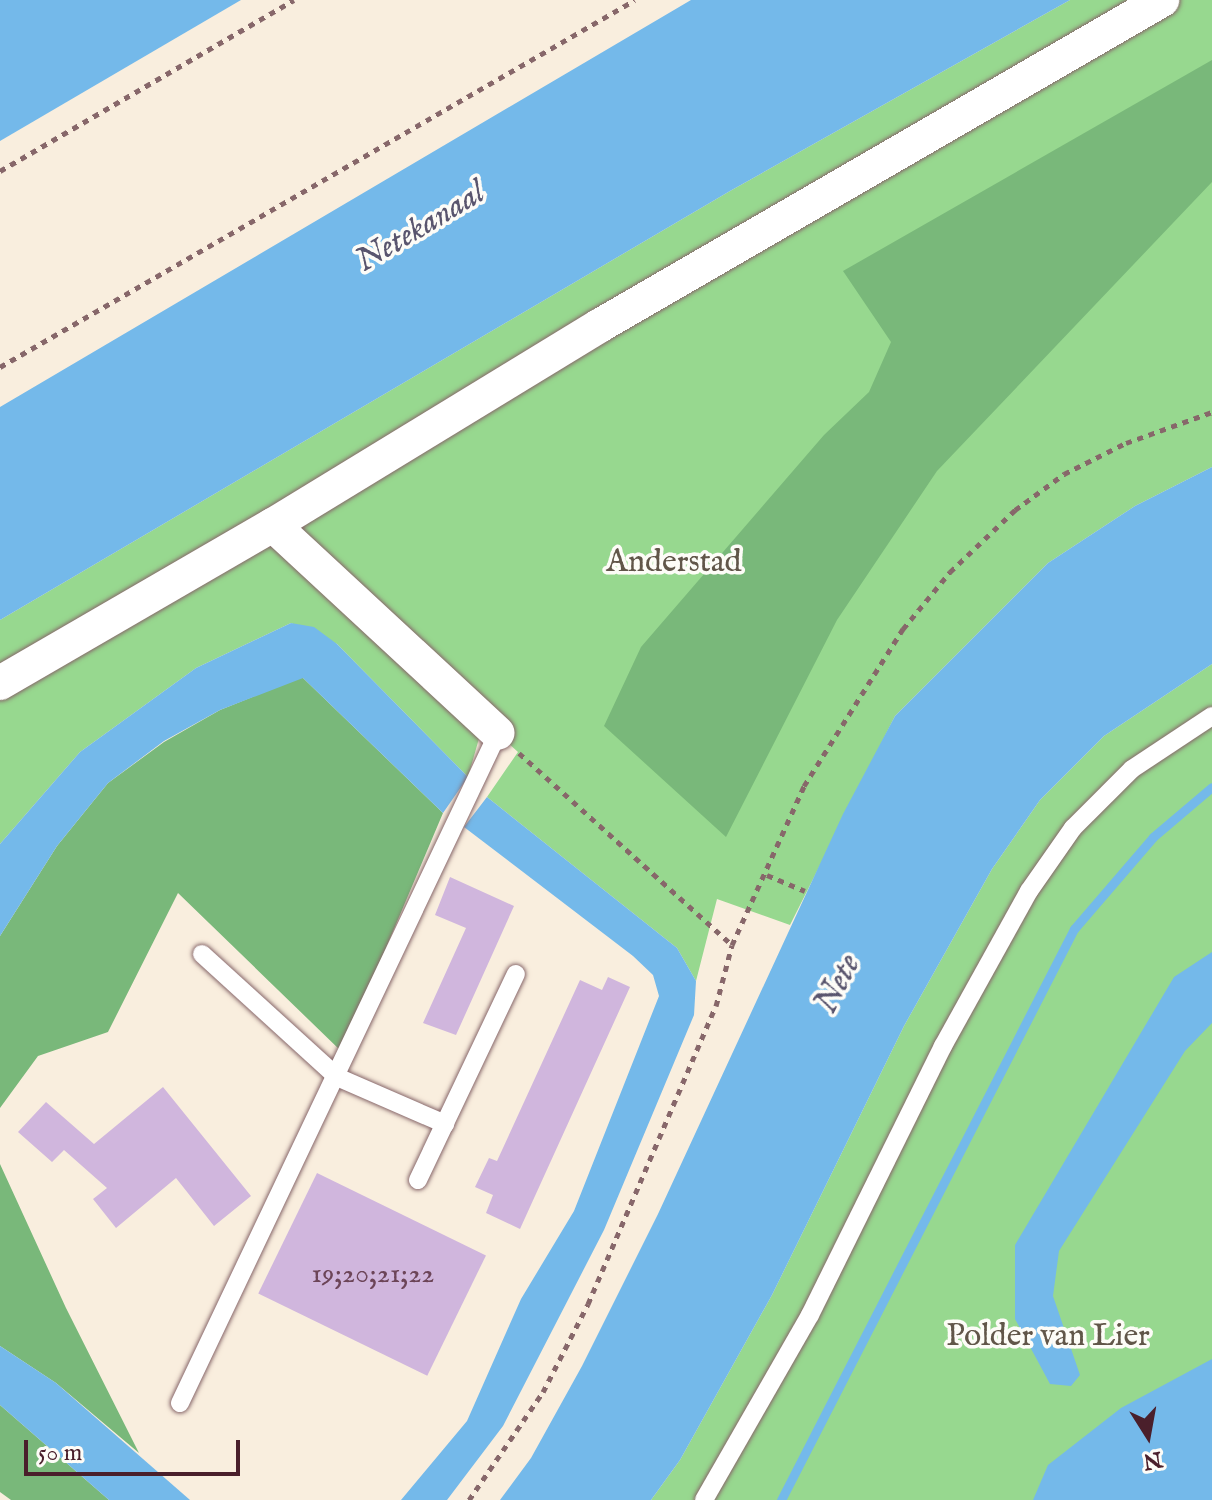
<!DOCTYPE html>
<html>
<head>
<meta charset="utf-8">
<style>
	body { margin:0 }
	#map { position:relative; width:1212px; height:1500px; overflow:hidden; background:#f9eede; font-family:"IM FELL English",serif }
	div>[style] { position:absolute }
	.green>* { inset:0; background:#97d88f }
	.forest>* { inset:0; background:#79b87a }
	.water>* { inset:0; background:#74b9ea }
	.stream>* { height:9px; margin:-4.5px; padding:0 4.5px; transform-origin:4.5px; border-radius:4.5px; background:#74b9ea }
	.building>* { inset:0; background:#d0b6dd; transform-origin:0 0 }
	.path>* { height:5px; margin-top:-2.5px; transform-origin:0; background:repeating-linear-gradient(90deg,#87676a 0 6px,transparent 0 12px) }
	.roads { filter:drop-shadow(0 0 2px #87676a) drop-shadow(0 0 2px #87676a) }
	.service>* { height:18px; margin:-9px; padding:0 9px; transform-origin:9px; border-radius:9px; background:#fff }
	.minor>* { height:34px; margin:-17px; padding:0 17px; transform-origin:17px; border-radius:17px; background:#fff }
	span { translate:-50% -50%; white-space:nowrap; text-align:center; line-height:1.15; -webkit-text-stroke:7px #fdfcf7; paint-order:stroke }
	.number-label { font-size:28px; color:#6c4558 }
	.number-label span { -webkit-text-stroke-width:0 }
	.park-label { font-size:32px; color:#615649 }
	.water-label { font-size:34px; color:#59556e; font-style:italic }
	.north { position:absolute; left:1108px; top:1396px; width:80px; height:80px; -webkit-text-stroke:6px #fdfcf7; paint-order:stroke; rotate:169deg; font-size:22px; font-weight:700; line-height:32px; text-align:center; color:#4a1f2b }
	.north::after { content:''; display:block; margin:auto; width:28px; height:36px; background:#4a1f2b; clip-path:polygon(50% 0,100% 100%,50% 72%,0 100%) }
	.scale { position:absolute; left:24px; top:1440px; width:216px; height:36px; box-sizing:border-box; border:4px solid #4a1f2b; border-top:0; padding-left:10px; font-size:24px; line-height:28px; white-space:nowrap; color:#4a1f2b; -webkit-text-stroke:6px #fdfcf7; paint-order:stroke }
</style>
</head>
<body>
<div id="map">
	<div class="green">
		<i style="clip-path:polygon(1070px 0,1212px 0,1212px 467px,1135px 506px,1048px 563px,895px 716px,790px 925px,717px 899px,696px 981px,677px 948px,487px 797px,518px 752px,484px 721px,468px 777px,337px 644px,291px 623px,196px 668px,80px 752px,0 844px,0 620px,730px 191px)"></i>
		<i style="clip-path:polygon(1212px 664px,1212px 1500px,651px 1500px,680px 1460px,772px 1295px,904px 1026px,992px 869px,1040px 800px,1104px 736px)"></i>
	</div>
	<div class="forest">
		<i style="clip-path:polygon(1212px 60px,1212px 182px,937px 471px,837px 620px,726px 837px,604px 726px,641px 647px,824px 435px,869px 392px,891px 342px,843px 271px)"></i>
		<i style="clip-path:polygon(302px 677px,443px 813px,342px 1052px,178px 893px,108px 1032px,38px 1056px,0 1108px,0 936px,57px 846px,108px 783px,164px 742px,220px 710px)"></i>
		<i style="clip-path:polygon(0 1164px,66px 1308px,139px 1453px,56px 1383px,0 1346px)"></i>
		<i style="clip-path:polygon(0 1405px,109px 1500px,11px 1500px,0 1492px)"></i>
	</div>
	<div class="water">
		<i style="clip-path:polygon(0 0,241px 0,0 141px)"></i>
		<i style="clip-path:polygon(691px 0,1070px 0,730px 191px,0 620px,0 407px)"></i>
		<i style="clip-path:polygon(1212px 467px,1212px 664px,1104px 736px,1040px 800px,992px 869px,904px 1026px,772px 1295px,680px 1460px,651px 1500px,500px 1500px,531px 1458px,582px 1366px,658px 1214px,843px 814px,895px 716px,1048px 563px,1135px 506px)"></i>
		<i style="clip-path:polygon(291px 623px,314px 627px,337px 644px,468px 777px,443px 813px,303px 678px,220px 710px,164px 741px,108px 783px,57px 846px,0 936px,0 844px,80px 752px,196px 668px)"></i>
		<i style="clip-path:polygon(487px 797px,677px 948px,696px 981px,694px 1015px,604px 1230px,503px 1426px,447px 1500px,401px 1500px,467px 1421px,521px 1299px,574px 1211px,659px 996px,653px 975px,633px 956px,464px 827px)"></i>
		<i style="clip-path:polygon(1212px 952px,1212px 1023px,1185px 1051px,1059px 1251px,1053px 1296px,1080px 1375px,1071px 1386px,1050px 1384px,1015px 1319px,1015px 1245px,1174px 977px)"></i>
		<i style="clip-path:polygon(0 1346px,56px 1383px,190px 1500px,109px 1500px,0 1405px)"></i>
		<i style="clip-path:polygon(1212px 1359px,1212px 1500px,1033px 1500px,1048px 1465px,1121px 1408px)"></i>
	</div>
	<div class="stream">
		<i style="left:781px;top:1500px;width:642px;rotate:-62.84deg"></i>
		<i style="left:1074px;top:929px;width:121px;rotate:-49.3deg"></i>
		<i style="left:1153px;top:837px;width:77px;rotate:-40.3deg"></i>
	</div>
	<div class="building">
		<i style="clip-path:polygon(450px 877px,514px 906px,456px 1035px,423px 1023px,466px 928px,435px 915px)"></i>
		<i style="clip-path:polygon(608px 977px,630px 987px,520px 1229px,486px 1213px,493px 1195px,475px 1187px,489px 1158px,497px 1161px,580px 980px,602px 990px)"></i>
		<i style="clip-path:polygon(163px 1087px,251px 1196px,214px 1226px,176px 1178px,116px 1228px,93px 1199px,107px 1188px,64px 1150px,52px 1162px,18px 1132px,46px 1102px,94px 1144px)"></i>
		<i style="left:317px;top:1173px;width:188px;height:134px;rotate:26deg"></i>
	</div>
	<div class="path">
		<i style="left:0;top:171px;width:340px;rotate:-30.2deg"></i>
		<i style="left:0;top:367px;width:733px;rotate:-30.03deg"></i>
		<i style="left:519px;top:753px;width:287px;rotate:42deg"></i>
		<i style="left:767px;top:875px;width:41px;rotate:22.8deg"></i>
		<i style="left:469px;top:1500px;width:131px;rotate:-55.6deg"></i>
		<i style="left:543px;top:1392px;width:99px;rotate:-62.9deg"></i>
		<i style="left:588px;top:1304px;width:324px;rotate:-66.8deg"></i>
		<i style="left:716px;top:1006px;width:63px;rotate:-75.3deg"></i>
		<i style="left:732px;top:945px;width:175px;rotate:-65.6deg"></i>
		<i style="left:804px;top:786px;width:186px;rotate:-57.8deg"></i>
		<i style="left:903px;top:629px;width:74px;rotate:-50.5deg"></i>
		<i style="left:950px;top:572px;width:90px;rotate:-43.6deg"></i>
		<i style="left:1015px;top:510px;width:61px;rotate:-36.3deg"></i>
		<i style="left:1064px;top:474px;width:69px;rotate:-26.6deg"></i>
		<i style="left:1126px;top:443px;width:91px;rotate:-19.8deg"></i>
	</div>
	<div class="roads">
		<div class="service">
			<i style="left:202px;top:954px;width:183px;rotate:42.3deg"></i>
			<i style="left:337px;top:1077px;width:118px;rotate:23.5deg"></i>
			<i style="left:418px;top:1180px;width:228px;rotate:-64.6deg"></i>
			<i style="left:180px;top:1403px;width:742px;rotate:-64.61deg"></i>
			<i style="left:704px;top:1500px;width:213px;rotate:-60.2deg"></i>
			<i style="left:810px;top:1315px;width:300px;rotate:-63.7deg"></i>
			<i style="left:943px;top:1046px;width:177px;rotate:-61deg"></i>
			<i style="left:1029px;top:891px;width:77px;rotate:-55.1deg"></i>
			<i style="left:1073px;top:828px;width:83px;rotate:-45deg"></i>
			<i style="left:1132px;top:769px;width:96px;rotate:-33.5deg"></i>
		</div>
		<div class="minor">
			<i style="left:273px;top:525px;width:306px;rotate:42.8deg"></i>
			<i style="left:0;top:683px;width:315px;rotate:-30.1deg"></i>
			<i style="left:273px;top:525px;width:382px;rotate:-31.4deg"></i>
			<i style="left:599px;top:326px;width:651px;rotate:-30.07deg"></i>
		</div>
	</div>
	<div class="number-label">
		<span style="left:373px;top:1275px">19;20;21;22</span>
	</div>
	<div class="park-label">
		<span style="left:674px;top:563px">Anderstad</span>
		<span style="left:1048px;top:1337px">Polder van Lier</span>
	</div>
	<div class="water-label">
		<span style="left:420px;top:227px;rotate:-31deg">Netekanaal</span>
		<span style="left:838px;top:984px;rotate:-63deg">Nete</span>
	</div>
	<div class="north">N</div>
	<div class="scale">50 m</div>
</div>
</body>
</html>
